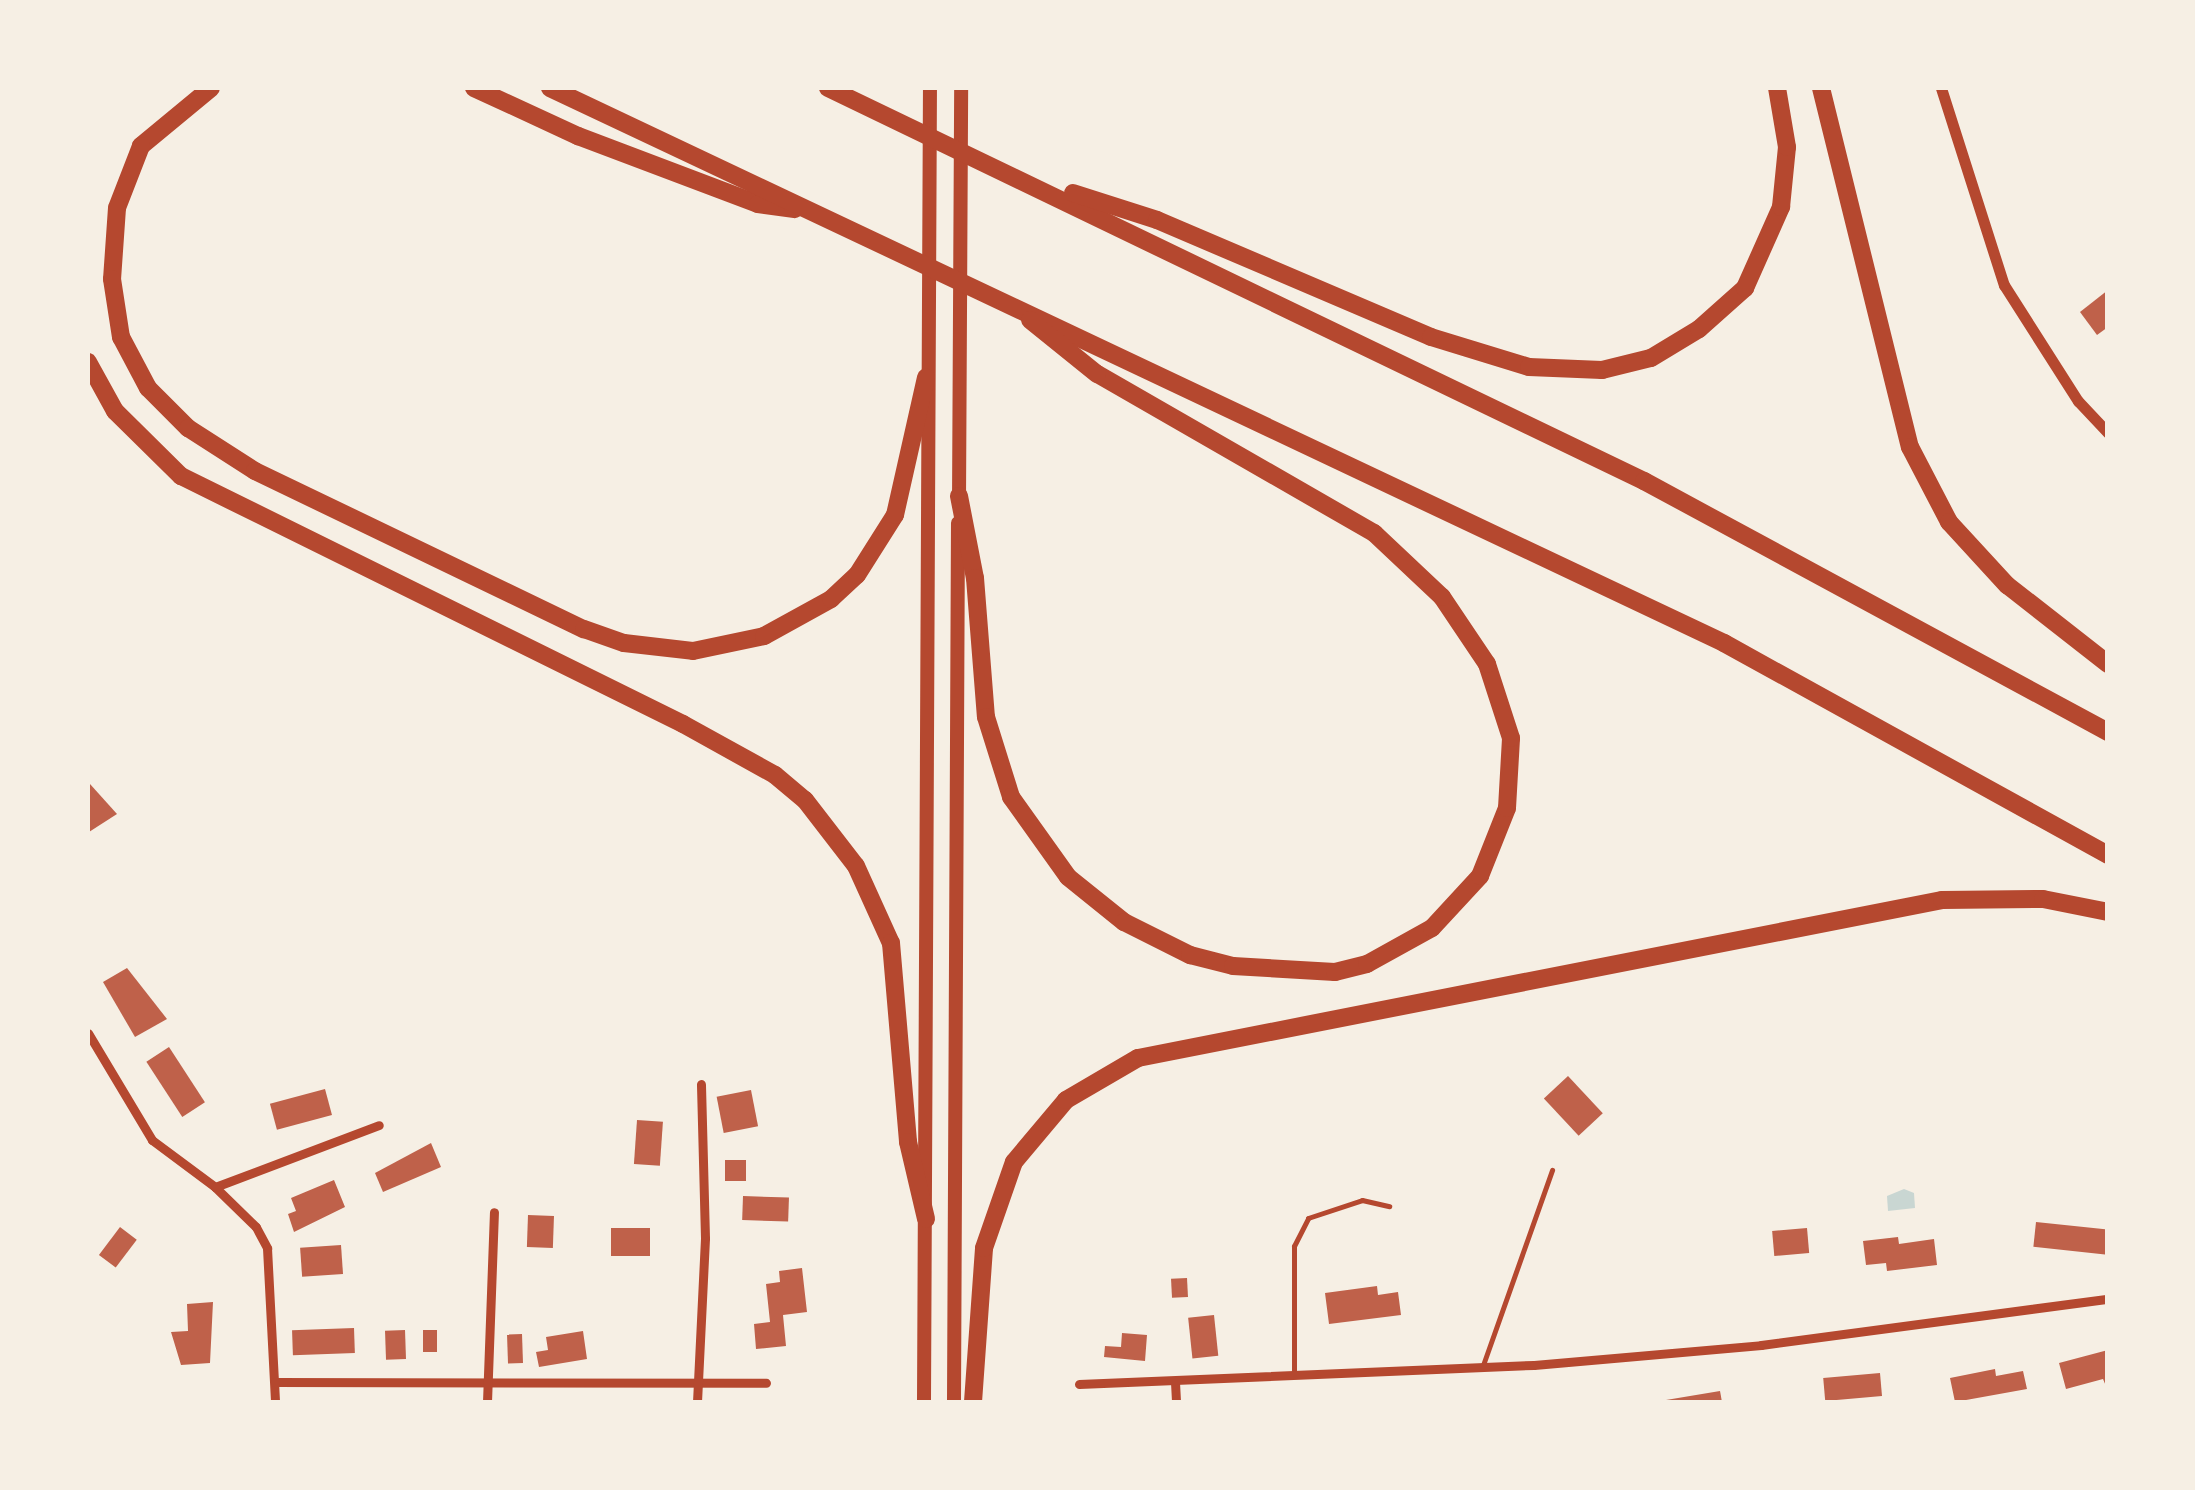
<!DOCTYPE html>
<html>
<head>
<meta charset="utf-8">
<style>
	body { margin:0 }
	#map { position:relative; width:2195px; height:1490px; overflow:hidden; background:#f6efe4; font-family:"Archivo Narrow",sans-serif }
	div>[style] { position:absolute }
	.water>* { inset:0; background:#c9d6d2 }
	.building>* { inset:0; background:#bf614a; transform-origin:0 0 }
	.service>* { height:5px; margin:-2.5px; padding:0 2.5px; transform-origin:2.5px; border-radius:2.5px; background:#b5482f }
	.minor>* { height:9px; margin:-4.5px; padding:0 4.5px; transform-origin:4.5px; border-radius:4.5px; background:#b5482f }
	.tertiary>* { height:11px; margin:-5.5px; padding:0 5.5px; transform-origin:5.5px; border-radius:5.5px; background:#b5482f }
	.primary>* { height:14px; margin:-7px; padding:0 7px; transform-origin:7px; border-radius:7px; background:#b5482f }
	.motorway>* { height:18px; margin:-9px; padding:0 9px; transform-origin:9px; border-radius:9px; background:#b5482f }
	span { translate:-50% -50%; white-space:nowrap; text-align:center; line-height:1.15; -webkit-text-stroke:8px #f6efe4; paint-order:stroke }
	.frame { position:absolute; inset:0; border:90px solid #f6efe4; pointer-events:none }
</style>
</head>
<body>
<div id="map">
	<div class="water">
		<i style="clip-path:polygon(1904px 1189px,1914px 1193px,1915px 1208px,1888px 1211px,1887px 1196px)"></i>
	</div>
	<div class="building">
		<i style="clip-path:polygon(2108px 290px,2108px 327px,2097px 335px,2080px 312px)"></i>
		<i style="clip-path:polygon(90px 784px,117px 814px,89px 832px,88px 785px)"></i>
		<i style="clip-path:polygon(127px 968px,167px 1019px,135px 1037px,103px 982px)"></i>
		<i style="left:169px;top:1047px;width:66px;height:27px;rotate:57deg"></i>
		<i style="left:1568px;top:1076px;width:51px;height:33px;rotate:47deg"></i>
		<i style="left:325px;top:1089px;width:27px;height:57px;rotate:75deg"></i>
		<i style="left:751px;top:1090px;width:37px;height:35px;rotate:79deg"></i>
		<i style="left:637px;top:1120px;width:26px;height:44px;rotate:4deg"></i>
		<i style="clip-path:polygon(431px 1143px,441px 1167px,383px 1192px,375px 1173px)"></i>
		<i style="left:725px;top:1160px;width:21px;height:21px"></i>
		<i style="clip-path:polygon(334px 1180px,345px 1207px,294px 1232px,288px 1214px,296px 1211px,291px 1198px)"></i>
		<i style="left:743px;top:1196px;width:46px;height:24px;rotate:2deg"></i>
		<i style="left:528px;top:1215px;width:26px;height:32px;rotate:2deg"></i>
		<i style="left:2036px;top:1222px;width:72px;height:25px;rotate:6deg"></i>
		<i style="left:120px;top:1227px;width:21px;height:35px;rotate:37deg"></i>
		<i style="left:650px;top:1228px;width:28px;height:39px;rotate:90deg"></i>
		<i style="left:1807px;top:1228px;width:25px;height:35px;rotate:85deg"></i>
		<i style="clip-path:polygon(1898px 1237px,1899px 1244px,1934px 1239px,1937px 1265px,1887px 1271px,1886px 1263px,1866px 1265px,1863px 1241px)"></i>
		<i style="left:341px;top:1245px;width:29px;height:41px;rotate:86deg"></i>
		<i style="clip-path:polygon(802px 1268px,807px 1312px,783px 1315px,786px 1346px,756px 1349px,754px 1324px,770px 1322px,766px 1284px,780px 1282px,779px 1271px)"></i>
		<i style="left:1187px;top:1278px;width:19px;height:16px;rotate:87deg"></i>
		<i style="clip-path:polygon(1377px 1286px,1378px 1295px,1398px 1292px,1401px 1315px,1329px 1324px,1325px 1293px)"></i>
		<i style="clip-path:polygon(213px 1302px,210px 1363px,181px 1365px,171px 1332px,188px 1331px,187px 1304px)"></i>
		<i style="left:1214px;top:1315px;width:41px;height:26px;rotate:84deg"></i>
		<i style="left:354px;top:1328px;width:25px;height:62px;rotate:88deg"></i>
		<i style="left:405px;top:1330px;width:29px;height:20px;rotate:88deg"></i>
		<i style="left:423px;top:1330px;width:14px;height:22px"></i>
		<i style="clip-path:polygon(583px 1331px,587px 1359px,539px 1367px,536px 1352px,548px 1350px,546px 1337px)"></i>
		<i style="clip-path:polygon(1122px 1333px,1147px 1335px,1145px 1361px,1104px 1357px,1105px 1346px,1121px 1347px)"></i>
		<i style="left:522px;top:1334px;width:29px;height:15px;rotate:88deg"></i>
		<i style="clip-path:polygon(2108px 1350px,2108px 1391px,2103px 1379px,2066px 1389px,2059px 1363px)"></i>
		<i style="clip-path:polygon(1995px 1369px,1996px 1376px,2023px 1371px,2027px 1389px,1955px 1402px,1950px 1378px)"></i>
		<i style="left:1880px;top:1373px;width:23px;height:57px;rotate:85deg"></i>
		<i style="clip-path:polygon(1720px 1391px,1722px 1402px,1666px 1402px,1666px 1400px)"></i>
	</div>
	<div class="service">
		<i style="left:1483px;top:1365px;width:207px;rotate:-70.5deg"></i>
		<i style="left:1294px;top:1373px;width:127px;rotate:-90deg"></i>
		<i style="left:1294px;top:1246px;width:31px;rotate:-63deg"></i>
		<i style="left:1308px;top:1218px;width:57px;rotate:-18.4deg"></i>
		<i style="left:1362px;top:1200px;width:28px;rotate:13deg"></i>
	</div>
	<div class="minor">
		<i style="left:88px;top:1033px;width:125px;rotate:59.1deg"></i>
		<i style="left:152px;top:1140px;width:79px;rotate:36.7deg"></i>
		<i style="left:215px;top:1187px;width:57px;rotate:44.3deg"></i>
		<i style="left:256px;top:1227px;width:24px;rotate:62deg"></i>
		<i style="left:267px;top:1248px;width:154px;rotate:87deg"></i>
		<i style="left:215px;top:1187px;width:175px;rotate:-20.7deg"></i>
		<i style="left:275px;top:1382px;width:491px;rotate:0.1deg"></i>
		<i style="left:1175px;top:1382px;width:20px;rotate:87deg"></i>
		<i style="left:1079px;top:1384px;width:455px;rotate:-2.4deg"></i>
		<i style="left:1534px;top:1365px;width:228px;rotate:-5deg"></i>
		<i style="left:1761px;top:1345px;width:350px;rotate:-7.6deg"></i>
		<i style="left:487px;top:1402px;width:190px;rotate:-87.9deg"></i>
		<i style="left:697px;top:1402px;width:164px;rotate:-87.2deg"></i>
		<i style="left:705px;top:1238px;width:154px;rotate:-91.5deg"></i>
	</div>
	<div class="tertiary">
		<i style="left:1941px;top:88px;width:207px;rotate:72.3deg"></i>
		<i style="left:2004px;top:285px;width:138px;rotate:57.5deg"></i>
		<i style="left:2078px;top:401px;width:44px;rotate:46.8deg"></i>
	</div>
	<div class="primary">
		<i style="left:959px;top:502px;width:414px;rotate:-89.7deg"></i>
		<i style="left:924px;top:1402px;width:1314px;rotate:-89.74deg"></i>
		<i style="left:954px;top:1402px;width:879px;rotate:-89.74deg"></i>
	</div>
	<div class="motorway">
		<i style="left:211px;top:88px;width:91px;rotate:140.4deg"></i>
		<i style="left:141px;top:146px;width:66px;rotate:111.2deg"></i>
		<i style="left:117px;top:208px;width:71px;rotate:94deg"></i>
		<i style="left:112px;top:279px;width:59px;rotate:81.2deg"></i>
		<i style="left:121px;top:337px;width:58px;rotate:62.1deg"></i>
		<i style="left:148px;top:388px;width:57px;rotate:45deg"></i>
		<i style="left:188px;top:428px;width:80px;rotate:32.7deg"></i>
		<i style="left:255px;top:471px;width:365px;rotate:25.7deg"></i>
		<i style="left:584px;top:629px;width:42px;rotate:19.3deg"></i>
		<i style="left:624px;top:643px;width:69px;rotate:6.6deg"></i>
		<i style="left:693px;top:651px;width:73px;rotate:-11.9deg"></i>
		<i style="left:764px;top:636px;width:77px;rotate:-28.9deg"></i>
		<i style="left:831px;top:599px;width:35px;rotate:-43deg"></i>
		<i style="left:857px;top:575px;width:71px;rotate:-57.7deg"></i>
		<i style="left:895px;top:515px;width:141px;rotate:-77.3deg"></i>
		<i style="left:474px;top:88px;width:115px;rotate:24.8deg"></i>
		<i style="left:578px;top:136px;width:192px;rotate:20.7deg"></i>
		<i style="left:758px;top:204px;width:37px;rotate:8deg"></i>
		<i style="left:550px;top:88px;width:1299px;rotate:25.3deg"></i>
		<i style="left:1724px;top:643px;width:439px;rotate:28.9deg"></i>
		<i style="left:828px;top:88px;width:906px;rotate:25.72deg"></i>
		<i style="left:1644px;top:481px;width:528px;rotate:28.41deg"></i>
		<i style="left:1821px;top:88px;width:370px;rotate:76.1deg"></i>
		<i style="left:1910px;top:447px;width:85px;rotate:62.5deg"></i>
		<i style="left:1949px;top:522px;width:86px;rotate:47.4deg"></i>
		<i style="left:2007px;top:585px;width:128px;rotate:38deg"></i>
		<i style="left:1073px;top:193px;width:88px;rotate:17.8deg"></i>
		<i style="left:1157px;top:220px;width:298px;rotate:23.1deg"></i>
		<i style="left:1431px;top:337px;width:102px;rotate:17deg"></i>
		<i style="left:1529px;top:367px;width:73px;rotate:2.4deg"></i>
		<i style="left:1602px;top:370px;width:50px;rotate:-13.8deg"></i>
		<i style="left:1651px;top:358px;width:56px;rotate:-31.1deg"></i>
		<i style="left:1699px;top:329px;width:62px;rotate:-41.7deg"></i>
		<i style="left:1745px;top:288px;width:89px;rotate:-66deg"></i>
		<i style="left:1781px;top:207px;width:60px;rotate:-84.3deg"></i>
		<i style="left:1787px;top:147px;width:60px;rotate:-99.6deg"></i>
		<i style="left:88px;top:362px;width:56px;rotate:61.1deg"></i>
		<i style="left:115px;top:411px;width:93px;rotate:44.6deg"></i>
		<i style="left:181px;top:476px;width:560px;rotate:26.29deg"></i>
		<i style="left:683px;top:724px;width:105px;rotate:29deg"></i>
		<i style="left:775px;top:775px;width:39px;rotate:40deg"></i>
		<i style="left:805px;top:800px;width:83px;rotate:52.3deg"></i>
		<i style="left:856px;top:866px;width:85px;rotate:65.6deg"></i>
		<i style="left:891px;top:943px;width:200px;rotate:85.1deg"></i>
		<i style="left:908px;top:1142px;width:79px;rotate:76.8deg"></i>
		<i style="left:959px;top:496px;width:84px;rotate:79deg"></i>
		<i style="left:975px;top:578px;width:139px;rotate:85.5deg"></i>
		<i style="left:986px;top:717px;width:84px;rotate:72.6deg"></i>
		<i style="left:1011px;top:797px;width:98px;rotate:54.5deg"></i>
		<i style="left:1068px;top:877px;width:72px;rotate:38.8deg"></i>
		<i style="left:1124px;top:922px;width:74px;rotate:26.6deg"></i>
		<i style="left:1190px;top:955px;width:44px;rotate:14.3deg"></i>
		<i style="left:1233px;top:966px;width:102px;rotate:3.4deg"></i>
		<i style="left:1335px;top:972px;width:33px;rotate:-14deg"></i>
		<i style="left:1367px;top:964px;width:74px;rotate:-29deg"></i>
		<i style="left:1432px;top:928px;width:71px;rotate:-47.3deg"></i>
		<i style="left:1480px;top:876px;width:73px;rotate:-68.3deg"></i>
		<i style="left:1507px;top:808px;width:70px;rotate:-86.7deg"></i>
		<i style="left:1511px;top:738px;width:78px;rotate:-108deg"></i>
		<i style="left:1487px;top:664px;width:81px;rotate:-123.9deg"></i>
		<i style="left:1442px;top:597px;width:93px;rotate:-136.7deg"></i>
		<i style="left:1374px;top:533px;width:319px;rotate:-150.1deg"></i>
		<i style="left:1097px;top:374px;width:86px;rotate:-141.1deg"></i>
		<i style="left:973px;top:1402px;width:154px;rotate:-85.9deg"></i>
		<i style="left:984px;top:1248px;width:91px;rotate:-70.8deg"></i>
		<i style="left:1014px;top:1162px;width:81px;rotate:-50deg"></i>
		<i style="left:1066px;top:1100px;width:83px;rotate:-30.3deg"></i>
		<i style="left:1138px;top:1058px;width:819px;rotate:-11.12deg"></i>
		<i style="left:1942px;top:900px;width:101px;rotate:-0.6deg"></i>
		<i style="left:2043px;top:899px;width:66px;rotate:11.3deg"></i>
	</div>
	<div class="frame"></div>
</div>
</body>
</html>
